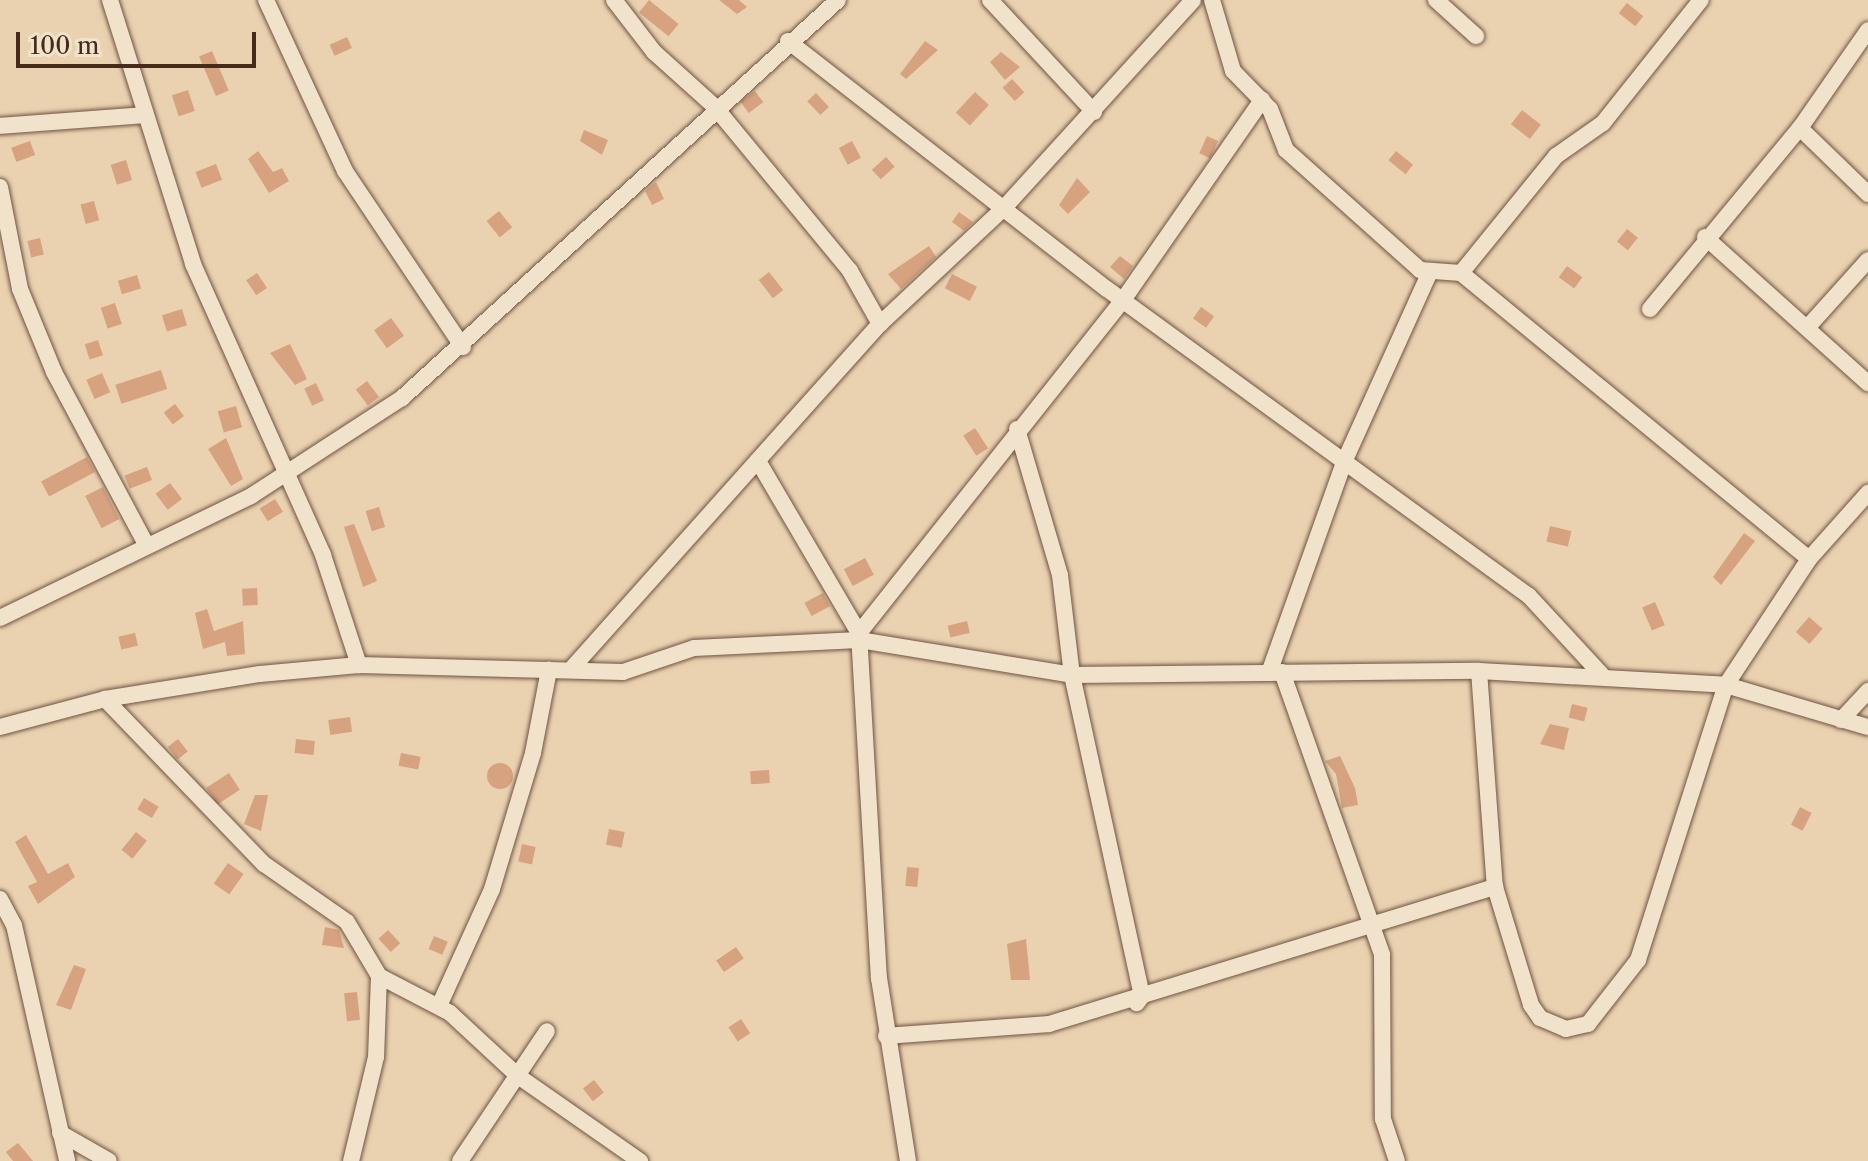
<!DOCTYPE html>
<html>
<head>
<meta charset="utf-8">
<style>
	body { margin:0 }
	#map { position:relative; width:1868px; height:1161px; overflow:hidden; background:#ead2b1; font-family:"Libre Caslon Text",serif }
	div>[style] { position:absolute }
	.building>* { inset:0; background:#d6a280; transform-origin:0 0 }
	.round { border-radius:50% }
	.roads { filter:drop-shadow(0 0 2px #6f5440) drop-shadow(0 0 2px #6f5440) }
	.street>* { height:16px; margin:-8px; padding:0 8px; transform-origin:8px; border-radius:8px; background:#f1e2cc }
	span { translate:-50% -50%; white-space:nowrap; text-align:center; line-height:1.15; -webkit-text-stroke:7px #f1e2cc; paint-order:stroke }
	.scale { position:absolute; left:16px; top:32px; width:240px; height:36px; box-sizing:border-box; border:4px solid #462a1a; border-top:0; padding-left:10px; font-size:24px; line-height:28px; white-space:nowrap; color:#462a1a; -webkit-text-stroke:6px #f1e2cc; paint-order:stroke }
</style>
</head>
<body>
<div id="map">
	<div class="building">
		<i style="left:649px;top:0;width:38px;height:16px;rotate:39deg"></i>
		<i style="clip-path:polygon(719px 0,739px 0,747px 7px,737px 14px)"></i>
		<i style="left:1627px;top:3px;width:21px;height:13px;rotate:39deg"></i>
		<i style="left:347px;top:37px;width:12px;height:19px;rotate:66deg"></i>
		<i style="clip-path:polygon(925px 41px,938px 50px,906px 79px,900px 74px)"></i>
		<i style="left:212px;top:51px;width:43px;height:14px;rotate:67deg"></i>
		<i style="clip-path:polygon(1001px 52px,1020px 67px,1005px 80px,990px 62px)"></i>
		<i style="left:1012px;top:79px;width:18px;height:13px;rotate:47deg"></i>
		<i style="left:188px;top:90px;width:22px;height:17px;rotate:72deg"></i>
		<i style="left:755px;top:91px;width:14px;height:18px;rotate:54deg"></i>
		<i style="left:975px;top:92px;width:19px;height:28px;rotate:43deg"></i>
		<i style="left:816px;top:93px;width:19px;height:12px;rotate:47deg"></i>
		<i style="left:1522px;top:110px;width:24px;height:18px;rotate:38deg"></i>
		<i style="clip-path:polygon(584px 130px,608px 140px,602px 155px,580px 141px)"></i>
		<i style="left:1207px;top:136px;width:12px;height:19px;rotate:24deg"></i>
		<i style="left:30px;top:141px;width:15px;height:20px;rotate:70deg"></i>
		<i style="left:852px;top:141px;width:19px;height:15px;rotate:62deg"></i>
		<i style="clip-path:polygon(258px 151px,273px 172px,282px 168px,289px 181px,269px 193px,248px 159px)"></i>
		<i style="left:1396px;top:151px;width:22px;height:12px;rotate:39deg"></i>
		<i style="left:886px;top:157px;width:13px;height:19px;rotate:48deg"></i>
		<i style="left:126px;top:160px;width:21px;height:16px;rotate:73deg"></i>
		<i style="left:216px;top:164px;width:17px;height:22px;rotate:69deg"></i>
		<i style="clip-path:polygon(1077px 178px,1090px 192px,1068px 214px,1059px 205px)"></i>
		<i style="clip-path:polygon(656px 182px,664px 199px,652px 205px,645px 191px)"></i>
		<i style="left:94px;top:201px;width:20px;height:14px;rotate:75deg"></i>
		<i style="left:499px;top:211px;width:21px;height:16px;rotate:51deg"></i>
		<i style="clip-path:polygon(959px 212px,973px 222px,964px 231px,952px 222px)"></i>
		<i style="left:1627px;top:229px;width:14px;height:16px;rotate:39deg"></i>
		<i style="left:40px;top:238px;width:17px;height:13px;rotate:77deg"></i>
		<i style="clip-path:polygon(929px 246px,936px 257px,901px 289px,888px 274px)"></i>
		<i style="clip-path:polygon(1120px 256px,1133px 266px,1124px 279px,1110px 267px)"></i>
		<i style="left:1567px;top:266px;width:19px;height:14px;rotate:36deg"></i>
		<i style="left:769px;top:272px;width:23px;height:13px;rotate:52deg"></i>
		<i style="left:257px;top:273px;width:18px;height:13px;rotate:56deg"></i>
		<i style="left:952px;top:274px;width:28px;height:16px;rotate:27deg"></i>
		<i style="left:137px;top:275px;width:14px;height:20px;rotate:73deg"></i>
		<i style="left:115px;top:303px;width:22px;height:15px;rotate:72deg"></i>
		<i style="left:1201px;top:307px;width:16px;height:14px;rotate:35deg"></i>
		<i style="left:182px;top:309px;width:17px;height:21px;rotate:73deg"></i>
		<i style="left:391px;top:318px;width:22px;height:21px;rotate:54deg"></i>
		<i style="left:98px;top:340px;width:16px;height:14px;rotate:72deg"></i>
		<i style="clip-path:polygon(290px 344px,307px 379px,295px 385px,270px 353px)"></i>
		<i style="left:161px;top:370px;width:20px;height:48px;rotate:72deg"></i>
		<i style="left:102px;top:373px;width:21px;height:17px;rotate:67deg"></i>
		<i style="left:367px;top:381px;width:20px;height:14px;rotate:53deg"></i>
		<i style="left:316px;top:383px;width:19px;height:13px;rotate:65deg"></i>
		<i style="left:175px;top:404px;width:15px;height:14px;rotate:53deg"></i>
		<i style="left:236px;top:406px;width:22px;height:19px;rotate:74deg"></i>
		<i style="left:975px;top:428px;width:24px;height:14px;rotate:57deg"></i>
		<i style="clip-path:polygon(226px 438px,243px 479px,231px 486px,208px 449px)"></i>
		<i style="left:87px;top:457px;width:17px;height:52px;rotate:62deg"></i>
		<i style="left:147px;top:467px;width:14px;height:24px;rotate:69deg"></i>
		<i style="left:170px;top:483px;width:20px;height:18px;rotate:53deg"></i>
		<i style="left:103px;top:487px;width:36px;height:20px;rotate:63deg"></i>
		<i style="left:275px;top:499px;width:15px;height:18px;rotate:58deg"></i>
		<i style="left:379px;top:507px;width:21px;height:14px;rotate:73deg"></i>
		<i style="clip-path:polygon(354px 524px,377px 581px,363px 587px,344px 527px)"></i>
		<i style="left:1550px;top:526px;width:22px;height:16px;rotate:13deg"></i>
		<i style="clip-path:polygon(1744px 533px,1755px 541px,1721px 585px,1713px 577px)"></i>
		<i style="left:865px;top:558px;width:19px;height:24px;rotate:62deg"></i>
		<i style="left:257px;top:588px;width:17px;height:15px;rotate:87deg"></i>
		<i style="left:823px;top:593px;width:15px;height:21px;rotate:62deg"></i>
		<i style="left:1655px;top:602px;width:25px;height:14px;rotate:67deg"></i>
		<i style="clip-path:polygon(207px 609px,214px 631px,243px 621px,245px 654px,227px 656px,225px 642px,203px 649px,195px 613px)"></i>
		<i style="left:1809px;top:617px;width:18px;height:20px;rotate:41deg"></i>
		<i style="left:967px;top:621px;width:12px;height:20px;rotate:76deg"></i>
		<i style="left:135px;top:633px;width:13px;height:17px;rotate:77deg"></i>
		<i style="left:1572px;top:704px;width:16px;height:14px;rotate:14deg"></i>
		<i style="left:350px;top:717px;width:15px;height:22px;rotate:82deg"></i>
		<i style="clip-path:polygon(1550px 724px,1569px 728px,1564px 750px,1540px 744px)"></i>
		<i style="left:178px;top:739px;width:16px;height:13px;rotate:52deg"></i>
		<i style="left:296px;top:739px;width:19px;height:14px;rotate:6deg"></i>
		<i style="left:401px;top:753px;width:20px;height:13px;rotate:11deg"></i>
		<i style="clip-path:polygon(1340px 756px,1355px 788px,1358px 805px,1342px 808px,1336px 774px,1325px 761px)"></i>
		<i class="round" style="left:487px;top:763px;width:26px;height:26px"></i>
		<i style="left:769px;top:770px;width:13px;height:19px;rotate:86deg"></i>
		<i style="left:229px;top:773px;width:20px;height:27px;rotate:57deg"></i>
		<i style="clip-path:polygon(255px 795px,268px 795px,261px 831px,244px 824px)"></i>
		<i style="left:144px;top:798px;width:17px;height:13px;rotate:31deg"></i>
		<i style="left:1800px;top:807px;width:13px;height:20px;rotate:27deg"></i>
		<i style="left:609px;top:829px;width:16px;height:16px;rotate:11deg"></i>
		<i style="left:136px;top:832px;width:14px;height:23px;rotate:39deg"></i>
		<i style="clip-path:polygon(26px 835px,48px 874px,68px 863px,75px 877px,38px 904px,28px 886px,37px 882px,15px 842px)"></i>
		<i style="left:522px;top:844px;width:14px;height:18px;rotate:12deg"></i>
		<i style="left:228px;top:863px;width:19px;height:25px;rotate:35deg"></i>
		<i style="left:907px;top:867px;width:12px;height:19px;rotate:5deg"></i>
		<i style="clip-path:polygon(325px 927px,339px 930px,344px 948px,322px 945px)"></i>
		<i style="left:388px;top:930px;width:18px;height:13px;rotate:47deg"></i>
		<i style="left:434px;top:936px;width:15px;height:14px;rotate:23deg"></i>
		<i style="clip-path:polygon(1026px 939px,1030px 980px,1011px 980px,1007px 944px)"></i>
		<i style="left:736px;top:947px;width:14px;height:24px;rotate:56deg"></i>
		<i style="clip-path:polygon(74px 965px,86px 969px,71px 1010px,56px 1005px)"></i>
		<i style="left:357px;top:992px;width:28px;height:13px;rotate:84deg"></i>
		<i style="left:741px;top:1019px;width:17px;height:15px;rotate:57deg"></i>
		<i style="left:594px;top:1080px;width:16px;height:14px;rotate:52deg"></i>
		<i style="clip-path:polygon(18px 1143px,33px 1161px,13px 1161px,6px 1152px)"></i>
	</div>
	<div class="roads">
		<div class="street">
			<i style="left:110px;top:0;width:277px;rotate:72.5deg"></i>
			<i style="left:193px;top:264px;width:319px;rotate:65.9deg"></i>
			<i style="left:323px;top:555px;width:116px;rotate:71.9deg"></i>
			<i style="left:266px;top:0;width:188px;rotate:65.2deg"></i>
			<i style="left:345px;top:171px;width:212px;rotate:56.2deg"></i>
			<i style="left:614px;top:0;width:66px;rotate:52.4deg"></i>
			<i style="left:654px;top:52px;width:82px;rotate:42deg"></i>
			<i style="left:715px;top:107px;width:212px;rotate:50.5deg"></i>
			<i style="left:850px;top:271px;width:61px;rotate:60.5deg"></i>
			<i style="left:990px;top:0;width:153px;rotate:47.1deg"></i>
			<i style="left:1212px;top:0;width:74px;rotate:73.5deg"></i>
			<i style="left:1233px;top:71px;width:53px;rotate:45.8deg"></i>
			<i style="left:1270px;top:109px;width:44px;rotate:68.7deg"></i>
			<i style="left:1286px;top:150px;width:180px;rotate:41.8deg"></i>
			<i style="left:1420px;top:270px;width:41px;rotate:4.2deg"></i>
			<i style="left:1461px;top:273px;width:450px;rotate:39.4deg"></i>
			<i style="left:1436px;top:0;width:54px;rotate:42deg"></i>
			<i style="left:788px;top:41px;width:404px;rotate:37.9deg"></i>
			<i style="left:1107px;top:289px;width:522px;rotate:36.04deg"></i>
			<i style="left:1529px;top:596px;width:106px;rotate:47.3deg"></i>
			<i style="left:0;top:126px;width:145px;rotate:-4.3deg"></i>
			<i style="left:1800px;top:128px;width:95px;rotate:44.1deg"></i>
			<i style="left:0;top:187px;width:104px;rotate:78.9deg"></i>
			<i style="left:20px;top:289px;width:90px;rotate:67.7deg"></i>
			<i style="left:54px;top:372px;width:197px;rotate:61.9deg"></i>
			<i style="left:1705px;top:237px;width:219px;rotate:41.9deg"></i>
			<i style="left:1461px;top:273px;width:151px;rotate:-50.9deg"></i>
			<i style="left:1556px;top:156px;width:57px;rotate:-35.1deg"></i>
			<i style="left:1603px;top:123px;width:157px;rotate:-51.5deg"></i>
			<i style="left:1650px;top:309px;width:235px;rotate:-50.4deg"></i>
			<i style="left:1800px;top:128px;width:119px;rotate:-55.2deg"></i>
			<i style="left:1807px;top:328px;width:91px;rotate:-48.1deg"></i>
			<i style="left:1017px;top:429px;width:152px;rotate:73.6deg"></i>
			<i style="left:1060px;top:575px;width:101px;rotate:83.2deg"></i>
			<i style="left:1072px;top:675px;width:329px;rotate:77.7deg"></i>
			<i style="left:1142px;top:996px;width:9px;rotate:126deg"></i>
			<i style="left:758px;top:461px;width:199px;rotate:59.6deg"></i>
			<i style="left:859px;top:633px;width:346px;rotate:86.7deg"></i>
			<i style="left:879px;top:978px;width:185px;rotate:81deg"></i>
			<i style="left:0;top:618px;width:279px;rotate:-25.9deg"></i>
			<i style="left:251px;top:496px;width:180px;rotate:-33deg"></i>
			<i style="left:402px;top:398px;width:590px;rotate:-42.39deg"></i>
			<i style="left:859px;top:633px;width:425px;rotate:-51.6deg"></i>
			<i style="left:1123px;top:300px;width:244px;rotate:-55.2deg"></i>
			<i style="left:573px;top:667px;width:460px;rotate:-48.2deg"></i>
			<i style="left:880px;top:324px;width:168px;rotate:-43.1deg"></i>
			<i style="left:1003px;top:209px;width:282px;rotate:-47.7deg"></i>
			<i style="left:1479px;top:671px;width:217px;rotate:85.8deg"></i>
			<i style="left:1495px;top:887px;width:123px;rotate:73deg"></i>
			<i style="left:1531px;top:1005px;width:16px;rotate:55deg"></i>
			<i style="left:1540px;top:1018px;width:28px;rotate:23deg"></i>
			<i style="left:1566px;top:1029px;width:23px;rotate:-13deg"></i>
			<i style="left:1588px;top:1024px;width:81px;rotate:-52deg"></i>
			<i style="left:1638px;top:960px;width:289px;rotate:-72.3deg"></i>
			<i style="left:1726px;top:685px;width:151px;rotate:-56.6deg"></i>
			<i style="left:1809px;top:559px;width:89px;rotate:-48.2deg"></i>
			<i style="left:1282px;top:672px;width:300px;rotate:70.5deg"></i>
			<i style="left:1382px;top:955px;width:164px;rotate:89.7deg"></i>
			<i style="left:1383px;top:1119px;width:44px;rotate:71.6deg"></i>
			<i style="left:1269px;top:673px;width:226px;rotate:-70.4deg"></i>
			<i style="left:1345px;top:460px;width:204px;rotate:-65.7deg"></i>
			<i style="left:105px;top:699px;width:229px;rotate:46.1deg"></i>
			<i style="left:264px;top:864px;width:101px;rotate:34.9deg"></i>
			<i style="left:347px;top:922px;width:63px;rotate:59.3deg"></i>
			<i style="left:379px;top:976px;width:81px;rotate:92.1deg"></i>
			<i style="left:376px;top:1057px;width:107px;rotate:103.5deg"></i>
			<i style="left:1841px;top:720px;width:40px;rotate:-47deg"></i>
			<i style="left:0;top:727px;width:109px;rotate:-14.9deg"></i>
			<i style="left:105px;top:699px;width:157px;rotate:-9.2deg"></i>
			<i style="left:260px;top:674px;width:99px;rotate:-5.2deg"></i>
			<i style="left:359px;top:665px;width:264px;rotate:1.5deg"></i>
			<i style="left:623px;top:672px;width:75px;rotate:-18.7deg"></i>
			<i style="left:694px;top:648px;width:165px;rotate:-2.8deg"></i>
			<i style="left:859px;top:640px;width:216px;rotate:9.3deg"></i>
			<i style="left:1072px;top:675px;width:407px;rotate:-0.6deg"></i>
			<i style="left:1479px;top:671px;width:247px;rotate:3.2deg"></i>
			<i style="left:1726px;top:685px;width:148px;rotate:16.5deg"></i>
			<i style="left:0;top:899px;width:30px;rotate:62deg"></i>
			<i style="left:14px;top:925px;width:242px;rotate:77.3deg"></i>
			<i style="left:379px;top:976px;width:80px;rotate:27.5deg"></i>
			<i style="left:450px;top:1013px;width:93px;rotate:42.8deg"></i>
			<i style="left:518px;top:1076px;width:149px;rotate:34.9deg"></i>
			<i style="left:439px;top:1006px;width:128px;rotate:-65.6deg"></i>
			<i style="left:492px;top:889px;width:142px;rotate:-73.2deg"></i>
			<i style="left:533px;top:753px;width:85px;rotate:-79.1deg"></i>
			<i style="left:886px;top:1036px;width:163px;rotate:-4.2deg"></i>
			<i style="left:1049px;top:1024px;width:467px;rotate:-17.1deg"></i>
			<i style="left:60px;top:1133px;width:56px;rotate:29.7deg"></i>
			<i style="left:460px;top:1161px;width:156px;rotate:-56.2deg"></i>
		</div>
	</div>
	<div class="scale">100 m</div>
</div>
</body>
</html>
